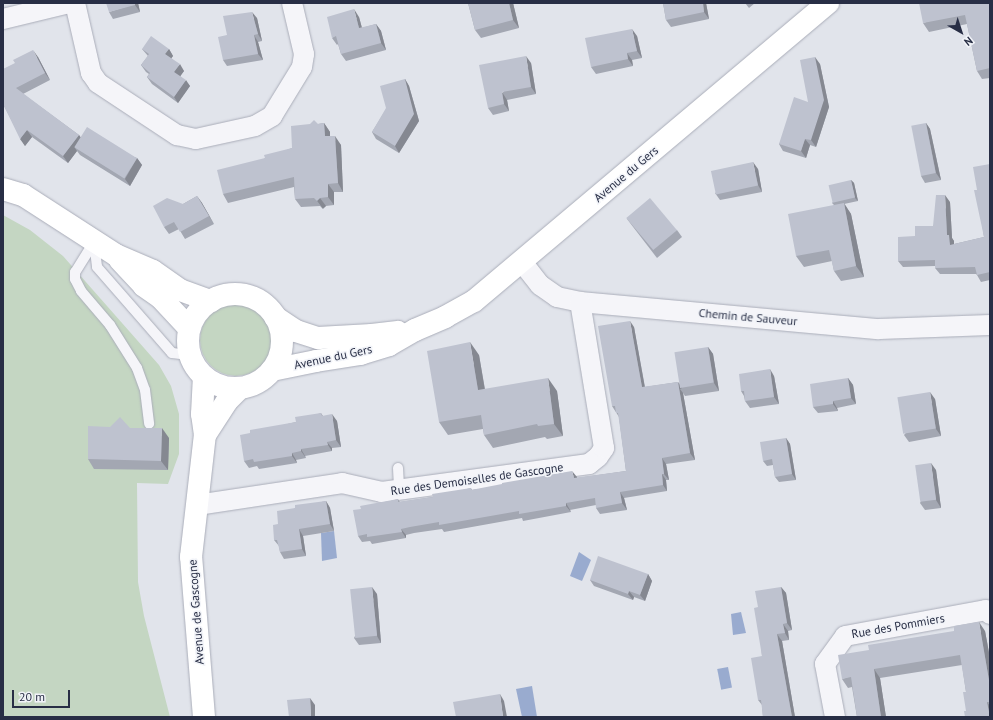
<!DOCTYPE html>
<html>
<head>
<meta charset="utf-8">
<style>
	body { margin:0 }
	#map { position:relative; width:993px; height:720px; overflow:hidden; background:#e1e4eb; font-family:"PT Sans",sans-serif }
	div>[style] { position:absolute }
	.green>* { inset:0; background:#c4d6c2 }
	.round { border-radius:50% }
	.water>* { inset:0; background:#99abcf; transform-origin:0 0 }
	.roads { filter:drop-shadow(0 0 1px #aaadb9) drop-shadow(0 0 1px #aaadb9) }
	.service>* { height:10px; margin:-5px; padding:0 5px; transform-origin:5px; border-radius:5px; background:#f5f5f9 }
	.minor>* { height:20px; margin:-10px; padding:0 10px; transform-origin:10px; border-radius:10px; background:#f5f5f9 }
	.secondary>* { height:22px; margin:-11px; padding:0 11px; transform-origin:11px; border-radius:11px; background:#fff }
	.secondary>.ring { margin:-11px; padding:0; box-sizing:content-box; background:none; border:22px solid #fff; border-radius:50% }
	.wall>* { inset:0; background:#a3a7b2 }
	.shaded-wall>* { inset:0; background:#858891; transform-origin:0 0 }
	.building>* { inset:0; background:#bec2cf; transform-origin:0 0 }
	span { translate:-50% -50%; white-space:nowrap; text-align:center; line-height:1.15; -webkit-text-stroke:3px #f1f3f8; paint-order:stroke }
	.street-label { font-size:12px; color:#282e45 }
	.frame { position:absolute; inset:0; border:4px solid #282e45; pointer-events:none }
	.north { position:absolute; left:941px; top:12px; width:40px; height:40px; -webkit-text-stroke:3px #f1f3f8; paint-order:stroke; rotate:141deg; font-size:11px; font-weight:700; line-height:16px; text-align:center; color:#282e45 }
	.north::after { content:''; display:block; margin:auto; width:14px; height:18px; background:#282e45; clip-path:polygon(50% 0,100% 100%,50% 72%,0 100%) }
	.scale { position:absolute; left:12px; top:690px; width:58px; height:18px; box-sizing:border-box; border:2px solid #282e45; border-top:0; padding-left:5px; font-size:12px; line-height:14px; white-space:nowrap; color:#282e45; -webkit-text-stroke:3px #f1f3f8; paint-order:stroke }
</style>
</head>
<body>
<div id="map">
	<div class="green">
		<i style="clip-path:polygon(3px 215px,30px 230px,63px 256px,159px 365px,171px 386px,179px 414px,179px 454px,168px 484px,137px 483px,138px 582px,144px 616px,170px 717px,3px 717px)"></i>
		<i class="round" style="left:200px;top:304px;width:72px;height:72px"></i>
	</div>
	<div class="water">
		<i style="clip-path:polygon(334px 531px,337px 558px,322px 561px,321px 533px)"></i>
		<i style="clip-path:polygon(579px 552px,591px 560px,582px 581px,570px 576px)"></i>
		<i style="clip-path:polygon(741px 612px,746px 633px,733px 635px,731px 614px)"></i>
		<i style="left:728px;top:667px;width:21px;height:11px;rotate:79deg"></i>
		<i style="clip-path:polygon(532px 686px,537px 717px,522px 717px,516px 689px)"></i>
	</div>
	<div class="roads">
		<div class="service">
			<i style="left:94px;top:242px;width:36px;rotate:122deg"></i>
			<i style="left:75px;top:272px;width:7px;rotate:90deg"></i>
			<i style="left:75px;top:279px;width:13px;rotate:63deg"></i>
			<i style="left:81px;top:291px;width:45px;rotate:49.5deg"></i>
			<i style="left:110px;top:325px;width:51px;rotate:57.9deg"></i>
			<i style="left:137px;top:368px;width:23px;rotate:70deg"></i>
			<i style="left:145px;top:390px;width:34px;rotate:83deg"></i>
			<i style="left:94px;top:242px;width:25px;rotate:83deg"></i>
			<i style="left:97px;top:267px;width:114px;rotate:48.9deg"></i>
			<i style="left:172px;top:353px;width:17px;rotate:7deg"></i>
			<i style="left:398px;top:468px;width:22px;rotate:87deg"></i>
		</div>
		<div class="minor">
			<i style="left:75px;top:3px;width:72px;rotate:77.1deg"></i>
			<i style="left:91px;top:73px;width:12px;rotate:55deg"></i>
			<i style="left:98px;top:83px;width:95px;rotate:33.4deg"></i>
			<i style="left:177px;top:135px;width:19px;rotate:12deg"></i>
			<i style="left:196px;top:139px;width:60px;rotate:-12.4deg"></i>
			<i style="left:255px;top:126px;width:20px;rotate:-30deg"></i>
			<i style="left:272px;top:116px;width:57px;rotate:-58.5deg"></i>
			<i style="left:302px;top:67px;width:13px;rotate:-81deg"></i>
			<i style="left:304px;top:54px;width:52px;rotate:-103.2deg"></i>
			<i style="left:3px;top:19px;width:68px;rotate:-13.6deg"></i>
			<i style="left:522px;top:262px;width:29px;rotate:52deg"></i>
			<i style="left:540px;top:285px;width:21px;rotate:35deg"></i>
			<i style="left:557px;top:297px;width:24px;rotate:12deg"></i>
			<i style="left:580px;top:302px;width:300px;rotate:5.2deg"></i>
			<i style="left:879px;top:329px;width:111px;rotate:-2.1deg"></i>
			<i style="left:197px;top:505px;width:147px;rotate:-8.6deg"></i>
			<i style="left:342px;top:483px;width:41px;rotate:12.7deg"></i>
			<i style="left:382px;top:492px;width:209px;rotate:-7.7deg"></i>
			<i style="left:589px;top:464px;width:11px;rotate:-38deg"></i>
			<i style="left:598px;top:457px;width:11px;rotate:-56deg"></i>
			<i style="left:604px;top:448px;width:148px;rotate:-99.3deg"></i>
			<i style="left:835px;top:717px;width:54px;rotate:-100.7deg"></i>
			<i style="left:825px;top:664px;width:34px;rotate:-54deg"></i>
			<i style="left:845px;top:636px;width:143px;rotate:-10.4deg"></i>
			<i style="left:986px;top:610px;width:6px;rotate:45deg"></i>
		</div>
		<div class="secondary">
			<i style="left:3px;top:189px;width:21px;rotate:17deg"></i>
			<i style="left:23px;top:195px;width:111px;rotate:32.8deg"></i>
			<i style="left:116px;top:255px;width:40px;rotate:23.4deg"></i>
			<i style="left:153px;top:271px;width:33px;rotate:35deg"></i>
			<i style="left:180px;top:290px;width:33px;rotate:20deg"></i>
			<i style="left:120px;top:260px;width:35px;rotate:47deg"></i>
			<i style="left:144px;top:286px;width:21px;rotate:35deg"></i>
			<i style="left:161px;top:298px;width:41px;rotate:47deg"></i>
			<i class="ring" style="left:188px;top:294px;width:72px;height:72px"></i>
			<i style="left:275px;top:317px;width:25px;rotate:34deg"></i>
			<i style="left:296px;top:331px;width:23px;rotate:18deg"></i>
			<i style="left:318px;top:338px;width:54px;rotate:-3.2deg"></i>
			<i style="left:372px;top:335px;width:26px;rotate:-7deg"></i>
			<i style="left:272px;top:370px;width:45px;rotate:-11.6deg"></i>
			<i style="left:316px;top:361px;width:45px;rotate:-9deg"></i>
			<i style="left:360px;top:354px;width:30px;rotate:-17deg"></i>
			<i style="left:389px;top:345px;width:30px;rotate:-30deg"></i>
			<i style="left:415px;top:330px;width:33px;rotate:-23deg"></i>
			<i style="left:445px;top:317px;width:33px;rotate:-29deg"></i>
			<i style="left:474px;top:301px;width:463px;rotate:-40.1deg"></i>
			<i style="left:205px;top:435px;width:40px;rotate:-57.1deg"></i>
			<i style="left:227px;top:401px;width:18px;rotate:-45deg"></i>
			<i style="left:204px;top:717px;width:161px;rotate:-94.6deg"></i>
			<i style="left:191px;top:557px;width:123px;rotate:-83.5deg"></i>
			<i style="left:205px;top:435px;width:21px;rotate:-98deg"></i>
			<i style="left:202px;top:414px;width:37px;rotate:-87deg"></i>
		</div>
	</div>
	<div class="wall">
		<i style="clip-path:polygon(138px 3px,140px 12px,113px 19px,109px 12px)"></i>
		<i style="clip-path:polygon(468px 3px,513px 3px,519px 28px,481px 38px,475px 30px)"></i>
		<i style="clip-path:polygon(663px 3px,706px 3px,709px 19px,671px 27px,666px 20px)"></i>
		<i style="clip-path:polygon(745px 3px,755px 3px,749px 8px)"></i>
		<i style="clip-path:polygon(990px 3px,990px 78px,982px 79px,977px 71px,967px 24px,929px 32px,923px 23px)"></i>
		<i style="clip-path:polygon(359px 17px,362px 28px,376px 24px,381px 31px,386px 50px,346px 61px,341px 54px,338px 44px,337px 45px,332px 38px)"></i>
		<i style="clip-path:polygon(257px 18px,262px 41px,258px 42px,263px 60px,227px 66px,223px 60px,227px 35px)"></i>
		<i style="clip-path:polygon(637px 36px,642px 58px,632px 60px,633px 66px,596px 74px,591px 67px)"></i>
		<i style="clip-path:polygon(142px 49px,169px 49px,173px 56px,171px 58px,184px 71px,180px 76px,190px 86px,178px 103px,152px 84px,147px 77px,149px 74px,146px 72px,141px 65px,148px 56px)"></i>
		<i style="clip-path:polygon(38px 57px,50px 80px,23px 94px,79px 135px,81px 138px,137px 158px,142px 165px,130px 186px,80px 155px,77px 151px,68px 163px,32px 137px,25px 146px,3px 104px)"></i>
		<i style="clip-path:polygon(531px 63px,536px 94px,507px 100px,509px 111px,493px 115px,488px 108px)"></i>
		<i style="clip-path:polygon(820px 64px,829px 107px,816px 147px,810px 145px,806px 158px,783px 151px,779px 144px,808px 102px)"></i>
		<i style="clip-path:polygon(405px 79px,409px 86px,419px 121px,399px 153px,376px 139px,372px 132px)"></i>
		<i style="clip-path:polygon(324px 123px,330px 132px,330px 136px,341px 145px,343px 192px,334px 192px,334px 205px,326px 206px,323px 209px,320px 206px,301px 207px,295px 199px,294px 187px,228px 203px,223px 194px,265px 158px,292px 148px,318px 124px)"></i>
		<i style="clip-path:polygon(926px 123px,930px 129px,941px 180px,925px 183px,921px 176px)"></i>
		<i style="clip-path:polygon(990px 164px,990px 280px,981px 282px,977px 275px,976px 274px,940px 274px,935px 268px,935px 266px,903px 267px,898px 261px,915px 236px,933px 226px,950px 202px,952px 238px,954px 241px,954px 244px,984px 237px,977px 190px)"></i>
		<i style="clip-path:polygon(758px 169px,762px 192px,720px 200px,715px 193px)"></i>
		<i style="clip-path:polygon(851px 180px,854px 183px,858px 201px,844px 204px,851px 214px,864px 277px,841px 281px,834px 271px,832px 261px,804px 267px,796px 256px,834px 205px,832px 203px)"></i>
		<i style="clip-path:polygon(197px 196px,202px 203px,214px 224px,185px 239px,179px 229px,169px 234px,164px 227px,183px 204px)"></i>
		<i style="clip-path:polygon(627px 219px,677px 230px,682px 237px,657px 258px)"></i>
		<i style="clip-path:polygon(634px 327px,645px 387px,678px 382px,679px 384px,708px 347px,713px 354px,719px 391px,685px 396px,683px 393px,695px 460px,666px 464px,669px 480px,666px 480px,667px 491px,624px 498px,627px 510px,600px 514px,596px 508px,596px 505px,570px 510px,571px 512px,523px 521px,522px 518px,444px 532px,442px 529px,414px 533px,406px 535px,406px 538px,372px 544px,370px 541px,362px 542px,358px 536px,361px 509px,398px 499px,400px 502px,433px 497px,471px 488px,472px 490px,577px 477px,577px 478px,626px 471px,619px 417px,612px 406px)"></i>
		<i style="clip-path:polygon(479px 355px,485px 389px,557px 391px,563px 436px,547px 439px,545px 437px,493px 448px,484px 435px,483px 429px,448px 435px,439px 422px)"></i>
		<i style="clip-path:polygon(774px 376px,779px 404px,750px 408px,745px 401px,744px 396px,741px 391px)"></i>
		<i style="clip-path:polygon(848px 378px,853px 385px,856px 404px,837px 408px,838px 411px,818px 413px,813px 407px)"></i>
		<i style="clip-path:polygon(935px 399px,941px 436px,909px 442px,904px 435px)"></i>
		<i style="clip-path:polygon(321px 413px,323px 416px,337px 421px,341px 447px,332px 448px,332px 451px,305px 456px,306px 458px,296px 460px,297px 463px,259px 469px,257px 466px,249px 468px,244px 461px,250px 433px,296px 422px)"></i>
		<i style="clip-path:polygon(110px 427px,130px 428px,169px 438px,168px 470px,94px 469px,88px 459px)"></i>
		<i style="clip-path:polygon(786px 438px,790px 444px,796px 480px,779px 482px,775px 477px,773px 465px,767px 466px,763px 461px)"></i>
		<i style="clip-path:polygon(936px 470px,941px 508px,925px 510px,920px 503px)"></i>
		<i style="clip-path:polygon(326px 501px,330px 508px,334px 531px,303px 536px,306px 556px,284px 559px,280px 552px,279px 546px,274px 540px,278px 524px,295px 508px)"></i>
		<i style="clip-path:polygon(648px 574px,652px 581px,645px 601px,634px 597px,633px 600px,594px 586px,590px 580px)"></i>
		<i style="clip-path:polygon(781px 587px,786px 593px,792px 630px,788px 631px,789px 640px,782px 641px,795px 717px,763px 717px,762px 705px,758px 700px,762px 656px,758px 607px)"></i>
		<i style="clip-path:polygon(377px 594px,381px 643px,359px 645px,354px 638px)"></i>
		<i style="clip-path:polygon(985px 631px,990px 658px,990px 717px,966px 692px,962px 665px,880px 678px,886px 717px,857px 717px,852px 687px,848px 688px,842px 679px)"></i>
	</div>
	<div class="shaded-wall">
		<i style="clip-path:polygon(135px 3px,138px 3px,140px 12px,135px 5px)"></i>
		<i style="clip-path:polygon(509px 3px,513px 3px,519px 28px,513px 20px)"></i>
		<i style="clip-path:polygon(703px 3px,706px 3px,709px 19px,704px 12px)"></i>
		<i style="clip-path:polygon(354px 9px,359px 17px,364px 36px,359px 28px)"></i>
		<i style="clip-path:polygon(252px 12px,257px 18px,262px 41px,258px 34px)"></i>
		<i style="clip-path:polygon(376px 24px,381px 31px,386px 50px,381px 43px)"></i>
		<i style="clip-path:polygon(632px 29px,637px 36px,642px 58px,637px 51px)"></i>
		<i style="clip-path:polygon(254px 35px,258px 42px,263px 60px,258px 54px)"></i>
		<i style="clip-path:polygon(169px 49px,173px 56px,170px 60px,165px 54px)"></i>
		<i style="clip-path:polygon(33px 50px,38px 57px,50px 80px,45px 73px)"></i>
		<i style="clip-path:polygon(627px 53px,632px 60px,633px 66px,628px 59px)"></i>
		<i style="clip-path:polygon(526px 56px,531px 63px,536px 94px,531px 87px)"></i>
		<i style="clip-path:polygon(815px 57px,820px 64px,829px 107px,816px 147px,811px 140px)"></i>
		<i style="clip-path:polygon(180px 64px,184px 71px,179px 78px,174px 72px)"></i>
		<i style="clip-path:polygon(405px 79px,409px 86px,419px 121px,399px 153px,395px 146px)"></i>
		<i style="clip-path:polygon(186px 80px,190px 86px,178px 103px,174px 97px)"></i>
		<i style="clip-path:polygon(502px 92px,507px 100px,509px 111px,504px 104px)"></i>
		<i style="clip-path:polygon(324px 123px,330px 132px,330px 145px,325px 136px)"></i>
		<i style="clip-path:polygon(926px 123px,930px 129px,941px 180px,936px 173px)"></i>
		<i style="clip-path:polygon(27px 130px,32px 137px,25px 146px,20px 139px)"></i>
		<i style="clip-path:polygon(79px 135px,84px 142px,75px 148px,77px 151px,68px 163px,63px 156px)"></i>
		<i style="clip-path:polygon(335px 136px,341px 145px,343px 192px,338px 183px)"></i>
		<i style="clip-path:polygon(805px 139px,810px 145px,806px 158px,801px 151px)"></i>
		<i style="clip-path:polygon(137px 158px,142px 165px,130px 186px,125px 179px)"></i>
		<i style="clip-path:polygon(753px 162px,758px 169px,762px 192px,758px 185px)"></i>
		<i style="clip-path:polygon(851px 180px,854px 183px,858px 201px,855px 198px)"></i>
		<i style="clip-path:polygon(328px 184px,334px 192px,334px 205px,328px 197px)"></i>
		<i style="clip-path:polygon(945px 195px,950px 202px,952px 238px,954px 241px,954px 251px,950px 245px,947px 235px)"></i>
		<i style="clip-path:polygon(197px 196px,202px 203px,214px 224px,209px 216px)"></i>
		<i style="left:320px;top:198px;width:10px;height:4px;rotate:53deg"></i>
		<i style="clip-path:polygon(844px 203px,851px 214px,864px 277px,856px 266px)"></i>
		<i style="clip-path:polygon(630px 321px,634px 327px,646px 394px,642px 387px)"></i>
		<i style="clip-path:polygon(470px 342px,479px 355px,487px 403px,478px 390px)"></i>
		<i style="clip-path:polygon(708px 347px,713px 354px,719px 391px,714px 383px)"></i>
		<i style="clip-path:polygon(770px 369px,774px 376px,779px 404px,774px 397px)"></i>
		<i style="clip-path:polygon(548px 378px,557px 391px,563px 436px,554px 424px)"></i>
		<i style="clip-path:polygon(848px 378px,853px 385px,856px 404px,851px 398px)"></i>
		<i style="clip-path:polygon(678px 382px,682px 388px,680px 389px,683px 393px,695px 460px,690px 453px)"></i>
		<i style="clip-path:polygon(930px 392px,935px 399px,941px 436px,936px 429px)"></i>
		<i style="clip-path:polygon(833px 401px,837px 408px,838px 411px,833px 404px)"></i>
		<i style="clip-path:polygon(332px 414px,337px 421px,341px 447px,336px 440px)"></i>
		<i style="clip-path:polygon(162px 428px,169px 438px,168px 470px,161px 461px)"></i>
		<i style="clip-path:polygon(786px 438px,790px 444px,796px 480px,792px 474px)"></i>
		<i style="clip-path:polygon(327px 442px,332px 448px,332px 451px,328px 445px)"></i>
		<i style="clip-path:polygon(301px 449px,305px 456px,306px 458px,301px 451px)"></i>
		<i style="clip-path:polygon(292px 453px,296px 460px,297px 463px,292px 456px)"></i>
		<i style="clip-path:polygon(662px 458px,666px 464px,669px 480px,664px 474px)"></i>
		<i style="clip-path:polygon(931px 463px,936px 470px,941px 508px,936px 500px)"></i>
		<i style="clip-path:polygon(572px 471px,577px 477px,578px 485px,574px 478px)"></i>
		<i style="clip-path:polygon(662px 474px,666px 480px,667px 491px,663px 485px)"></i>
		<i style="clip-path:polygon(620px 492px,624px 498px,627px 510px,622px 503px)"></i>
		<i style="clip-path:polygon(326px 501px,330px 508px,334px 531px,330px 524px)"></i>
		<i style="clip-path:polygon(566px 503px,570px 510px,571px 512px,566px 506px)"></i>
		<i style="clip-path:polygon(299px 529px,303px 536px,306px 556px,302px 549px)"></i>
		<i style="clip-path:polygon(401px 529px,406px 535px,406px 538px,402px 532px)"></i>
		<i style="clip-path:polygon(648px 574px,652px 581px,645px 601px,640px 595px)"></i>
		<i style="clip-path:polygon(372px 587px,377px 594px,381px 643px,377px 636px)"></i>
		<i style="clip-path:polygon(781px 587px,786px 593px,792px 630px,787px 623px)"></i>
		<i style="clip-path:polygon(629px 591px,634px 597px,633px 600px,628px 594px)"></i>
		<i style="clip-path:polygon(979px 622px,985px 631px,990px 658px,990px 686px)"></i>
		<i style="clip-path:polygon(783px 624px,788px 631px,789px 640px,785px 633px)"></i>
		<i style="clip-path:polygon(777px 634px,782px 641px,795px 717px,792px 717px)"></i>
		<i style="clip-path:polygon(874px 669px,880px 678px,886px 717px,881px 717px)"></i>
		<i style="clip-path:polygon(500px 694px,504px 701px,507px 717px,503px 717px)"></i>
		<i style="clip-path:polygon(310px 698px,315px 705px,315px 717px,311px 717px)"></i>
		<i style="clip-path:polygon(987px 702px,990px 706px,990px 717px)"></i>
	</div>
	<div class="building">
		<i style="clip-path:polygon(106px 3px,135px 3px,135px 5px,109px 12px)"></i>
		<i style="clip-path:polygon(468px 3px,509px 3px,513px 20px,475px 30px)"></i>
		<i style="clip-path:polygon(663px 3px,703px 3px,704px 12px,666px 20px)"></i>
		<i style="clip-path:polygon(919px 3px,989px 3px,990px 7px,990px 68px,977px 71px,965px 15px,923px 23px)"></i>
		<i style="clip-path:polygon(354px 9px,359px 28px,376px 24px,381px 43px,341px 54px,336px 36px,332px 38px,327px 17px)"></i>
		<i style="clip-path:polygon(252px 12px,258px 34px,254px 35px,258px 54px,223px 60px,218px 37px,227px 35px,223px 16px)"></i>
		<i style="clip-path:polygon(632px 29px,637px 51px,627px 53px,628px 59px,591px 67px,585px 38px)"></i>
		<i style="clip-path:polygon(151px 36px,169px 49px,165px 54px,180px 64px,174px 72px,186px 80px,174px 97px,147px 77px,150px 73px,141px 65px,149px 54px,142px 49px)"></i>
		<i style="clip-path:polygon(33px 50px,45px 73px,16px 88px,79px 135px,63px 156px,27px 130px,20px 139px,3px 104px,3px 69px,15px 63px,13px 60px)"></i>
		<i style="clip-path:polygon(526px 56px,531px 87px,502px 92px,504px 104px,488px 108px,479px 65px)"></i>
		<i style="clip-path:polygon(815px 57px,824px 100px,811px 140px,805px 139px,801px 151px,779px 144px,794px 97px,808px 102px,800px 60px)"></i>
		<i style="clip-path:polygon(405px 79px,414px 114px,395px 146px,372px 132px,386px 108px,380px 86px)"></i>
		<i style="clip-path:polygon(314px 120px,318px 124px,324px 123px,325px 136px,335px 136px,338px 183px,328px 184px,328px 197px,320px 198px,317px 201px,314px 198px,295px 199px,294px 177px,223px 194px,217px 170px,265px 158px,264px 155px,292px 148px,291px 126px,310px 124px)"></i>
		<i style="left:926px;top:123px;width:51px;height:15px;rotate:79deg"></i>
		<i style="left:87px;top:127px;width:59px;height:24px;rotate:32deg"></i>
		<i style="left:753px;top:162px;width:24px;height:43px;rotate:78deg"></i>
		<i style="clip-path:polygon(990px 164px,990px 272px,977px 275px,975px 267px,935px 268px,935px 260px,898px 261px,898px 237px,915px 236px,915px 226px,933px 226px,936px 195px,945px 195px,947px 235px,949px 235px,950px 245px,984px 237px,974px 190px,977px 190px,973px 167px)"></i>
		<i style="left:851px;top:180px;width:18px;height:23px;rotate:77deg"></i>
		<i style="clip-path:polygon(197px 196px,209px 216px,180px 232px,174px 222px,164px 227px,153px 206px,167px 198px,183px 204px)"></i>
		<i style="left:650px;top:198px;width:42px;height:31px;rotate:50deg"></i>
		<i style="clip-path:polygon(844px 203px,856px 266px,834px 271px,829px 250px,796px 256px,788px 214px)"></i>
		<i style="clip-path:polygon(630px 321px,642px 387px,678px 382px,690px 453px,662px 458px,664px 474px,662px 474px,663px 485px,620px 492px,622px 503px,596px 508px,595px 498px,566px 503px,566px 506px,519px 514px,519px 511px,439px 525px,439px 522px,410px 527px,401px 529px,402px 532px,367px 537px,367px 534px,358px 536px,353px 510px,361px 509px,360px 506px,398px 499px,398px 502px,433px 497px,432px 494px,471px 488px,471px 490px,502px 484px,502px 483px,572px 471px,574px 478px,626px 471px,618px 413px,616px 413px,615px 406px,612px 406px,598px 326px)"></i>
		<i style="clip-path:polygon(470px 342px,478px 390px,548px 378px,554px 424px,538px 426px,537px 424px,484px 435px,481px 415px,439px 422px,427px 351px)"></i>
		<i style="left:708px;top:347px;width:36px;height:34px;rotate:81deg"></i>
		<i style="clip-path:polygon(770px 369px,774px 397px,745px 401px,744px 391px,741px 391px,739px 374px)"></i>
		<i style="clip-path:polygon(848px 378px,851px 398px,833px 401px,833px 404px,813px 407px,810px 384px)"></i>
		<i style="left:930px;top:392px;width:37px;height:33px;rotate:81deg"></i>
		<i style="clip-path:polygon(321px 413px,322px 416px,332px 414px,336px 440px,327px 442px,328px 445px,301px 449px,301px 451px,292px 453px,292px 456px,254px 462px,253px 459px,244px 461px,240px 435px,250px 433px,250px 430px,296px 422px,295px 417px)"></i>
		<i style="clip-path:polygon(120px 417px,130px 428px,162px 428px,161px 461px,88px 459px,88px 426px,110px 427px)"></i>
		<i style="clip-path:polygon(786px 438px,792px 474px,775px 477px,772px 459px,763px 461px,760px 442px)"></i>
		<i style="left:931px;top:463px;width:37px;height:16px;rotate:82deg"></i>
		<i style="clip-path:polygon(326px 501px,330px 524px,299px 529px,302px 549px,280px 552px,277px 540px,274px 540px,273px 525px,278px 524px,277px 511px,295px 508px,295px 505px)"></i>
		<i style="clip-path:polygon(598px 556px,648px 574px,640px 595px,629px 591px,628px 594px,590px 580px)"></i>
		<i style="left:372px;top:587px;width:49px;height:22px;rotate:84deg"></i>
		<i style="clip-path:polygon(781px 587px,787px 623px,783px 624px,785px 633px,777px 634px,792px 717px,763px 717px,761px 700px,758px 700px,751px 658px,762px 656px,754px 608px,758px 607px,755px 591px)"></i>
		<i style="clip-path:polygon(979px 622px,990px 686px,990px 702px,987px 702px,990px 717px,965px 717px,964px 711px,966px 711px,963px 692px,966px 692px,960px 655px,874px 669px,881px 717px,857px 717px,851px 677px,842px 679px,838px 655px,869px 650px,868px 645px,954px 631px,954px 626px)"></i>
		<i style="clip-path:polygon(500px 694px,503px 717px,456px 717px,453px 702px)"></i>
		<i style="clip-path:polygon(310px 698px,311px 717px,289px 717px,287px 700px)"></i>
	</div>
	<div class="street-label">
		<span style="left:626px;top:174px;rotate:-40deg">Avenue du Gers</span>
		<span style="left:748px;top:317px;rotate:5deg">Chemin de Sauveur</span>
		<span style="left:333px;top:357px;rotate:-12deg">Avenue du Gers</span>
		<span style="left:477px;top:479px;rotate:-8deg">Rue des Demoiselles de Gascogne</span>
		<span style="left:196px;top:612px;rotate:-94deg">Avenue de Gascogne</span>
		<span style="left:898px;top:626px;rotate:-10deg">Rue des Pommiers</span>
	</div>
	<div class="frame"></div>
	<div class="north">N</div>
	<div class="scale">20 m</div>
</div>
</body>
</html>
